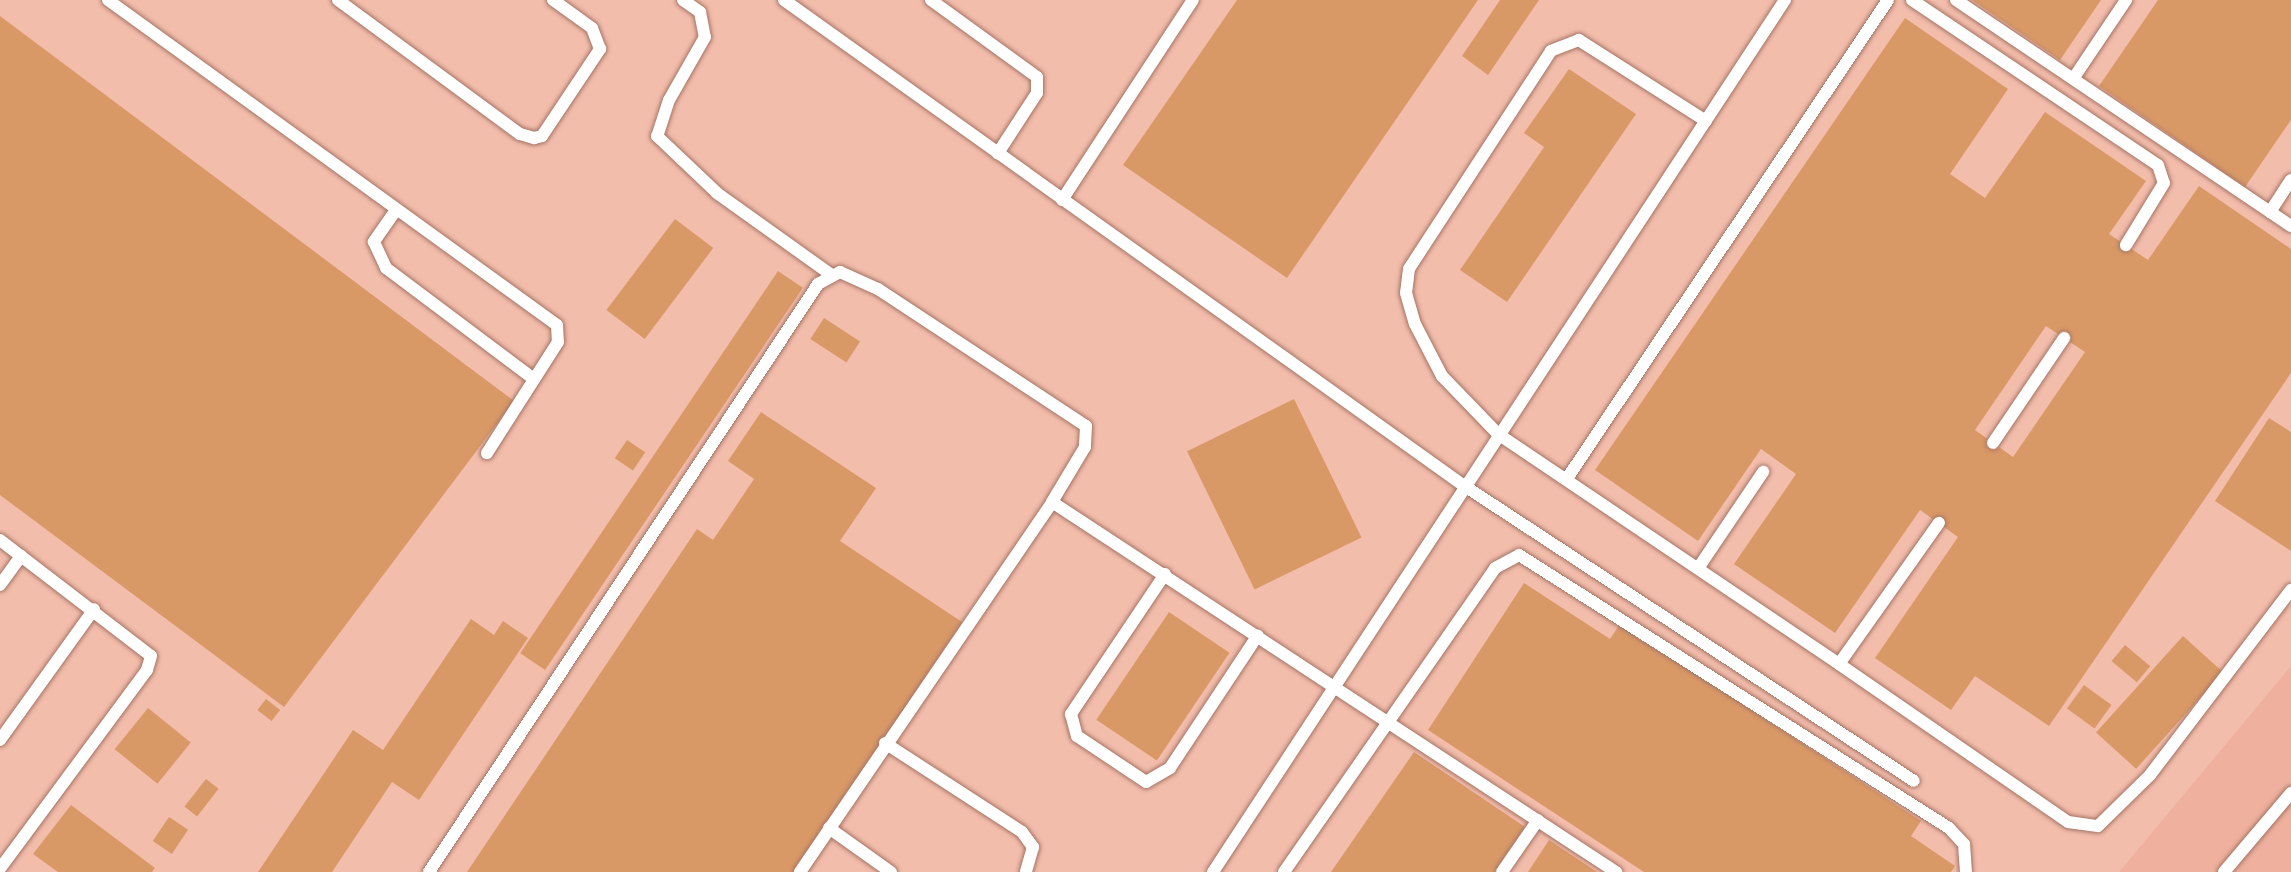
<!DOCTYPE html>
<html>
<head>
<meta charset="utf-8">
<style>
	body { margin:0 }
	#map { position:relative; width:2291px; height:872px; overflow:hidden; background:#f3bdac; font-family:Roboto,sans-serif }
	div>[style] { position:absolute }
	.built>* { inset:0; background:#efb19e }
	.building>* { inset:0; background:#d99967; transform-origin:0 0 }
	.roads { filter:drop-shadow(0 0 2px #a57464) drop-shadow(0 0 2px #a57464) }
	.lane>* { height:12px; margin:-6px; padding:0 6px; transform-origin:6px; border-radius:6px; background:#fff }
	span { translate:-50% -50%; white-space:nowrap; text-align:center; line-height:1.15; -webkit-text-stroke:8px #fde6df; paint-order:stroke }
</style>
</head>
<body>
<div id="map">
	<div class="built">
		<i style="clip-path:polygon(2291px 666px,2291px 872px,2119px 872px)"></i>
	</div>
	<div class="building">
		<i style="clip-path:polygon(1237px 0,1478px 0,1287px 278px,1123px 165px)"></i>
		<i style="clip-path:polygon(1500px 0,1539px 0,1488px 75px,1462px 56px)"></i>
		<i style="clip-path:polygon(1972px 0,2101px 0,2060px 60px)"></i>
		<i style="clip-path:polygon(2158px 0,2291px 0,2291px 120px,2245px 187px,2099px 86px)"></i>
		<i style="clip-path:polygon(0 16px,514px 401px,284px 707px,0 495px)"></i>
		<i style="clip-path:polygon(evenodd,1905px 18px,2008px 89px,1950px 174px,1985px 198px,2045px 112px,2146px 181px,2109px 234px,2148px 260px,2199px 186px,2291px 249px,2291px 373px,2049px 726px,1975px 676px,1951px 710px,1875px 658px,1958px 537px,1920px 510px,1835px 633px,1734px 564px,1796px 474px,1761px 449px,1698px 541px,1595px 470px,1905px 18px,2046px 326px,2085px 352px,2013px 457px,1975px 430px,2046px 326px)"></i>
		<i style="clip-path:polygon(1569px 69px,1636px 114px,1507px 302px,1460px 270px,1544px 147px,1524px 133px)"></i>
		<i style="left:675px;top:219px;width:48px;height:114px;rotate:37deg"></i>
		<i style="left:778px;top:271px;width:30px;height:461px;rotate:34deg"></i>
		<i style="left:824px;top:318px;width:43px;height:25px;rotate:33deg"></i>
		<i style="left:1294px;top:399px;width:154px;height:119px;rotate:64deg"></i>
		<i style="clip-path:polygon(761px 412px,876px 488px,840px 541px,962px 622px,795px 872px,467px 872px,697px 529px,713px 540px,754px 479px,728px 461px)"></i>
		<i style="clip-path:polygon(2269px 418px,2291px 432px,2291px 551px,2215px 501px)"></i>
		<i style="left:627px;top:440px;width:22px;height:22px;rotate:34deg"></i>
		<i style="clip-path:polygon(1524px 583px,1610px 639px,1620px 624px,1921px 821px,1911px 836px,1955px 866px,1951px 872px,1644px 872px,1428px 730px)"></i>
		<i style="left:1169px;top:612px;width:73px;height:130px;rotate:34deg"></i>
		<i style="clip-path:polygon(471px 619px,494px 635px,503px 621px,528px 638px,419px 800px,392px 782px,332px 872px,258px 872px,353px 730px,383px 750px)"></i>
		<i style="left:2183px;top:636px;width:54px;height:130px;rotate:42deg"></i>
		<i style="left:2125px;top:645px;width:33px;height:21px;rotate:40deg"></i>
		<i style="left:2084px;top:685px;width:34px;height:29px;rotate:36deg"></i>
		<i style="left:266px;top:699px;width:18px;height:14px;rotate:38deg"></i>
		<i style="left:148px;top:708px;width:55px;height:53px;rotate:39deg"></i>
		<i style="clip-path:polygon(1414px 752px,1525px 827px,1495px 872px,1331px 872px)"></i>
		<i style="left:206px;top:779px;width:16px;height:35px;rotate:38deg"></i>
		<i style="clip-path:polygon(71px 805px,155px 868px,152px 872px,58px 872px,33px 854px)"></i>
		<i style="left:169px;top:817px;width:23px;height:29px;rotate:34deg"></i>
		<i style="clip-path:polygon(1549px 840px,1597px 872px,1528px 872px)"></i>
	</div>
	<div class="roads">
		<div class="lane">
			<i style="left:108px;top:0;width:554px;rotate:35.9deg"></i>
			<i style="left:557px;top:325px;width:17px;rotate:87deg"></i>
			<i style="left:558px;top:342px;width:132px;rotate:122.6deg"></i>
			<i style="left:338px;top:0;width:226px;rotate:36.4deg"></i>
			<i style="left:520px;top:134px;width:15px;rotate:16deg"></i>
			<i style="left:534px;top:138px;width:8px;rotate:-14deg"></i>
			<i style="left:542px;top:136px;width:105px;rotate:-56.3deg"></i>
			<i style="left:600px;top:49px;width:22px;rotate:-111deg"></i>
			<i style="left:592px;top:28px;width:48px;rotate:-144.3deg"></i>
			<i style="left:683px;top:0;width:21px;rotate:35deg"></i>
			<i style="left:700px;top:12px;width:25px;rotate:79deg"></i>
			<i style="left:705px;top:37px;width:73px;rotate:119.7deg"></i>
			<i style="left:669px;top:100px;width:38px;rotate:108deg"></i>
			<i style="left:657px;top:136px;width:83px;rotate:43.5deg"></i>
			<i style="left:717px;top:193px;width:139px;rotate:35.6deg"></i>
			<i style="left:784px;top:0;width:834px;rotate:35.54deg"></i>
			<i style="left:1463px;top:485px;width:539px;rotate:33.28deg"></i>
			<i style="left:931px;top:0;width:131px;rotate:36deg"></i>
			<i style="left:1037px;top:77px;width:16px;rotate:90deg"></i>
			<i style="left:1037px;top:93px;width:72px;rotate:123deg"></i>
			<i style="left:1912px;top:0;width:296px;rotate:33.9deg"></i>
			<i style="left:2158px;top:165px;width:19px;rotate:72deg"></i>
			<i style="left:2164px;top:183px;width:73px;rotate:121.5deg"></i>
			<i style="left:1956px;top:0;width:404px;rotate:34deg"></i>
			<i style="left:2075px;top:76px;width:92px;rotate:-56.1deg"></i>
			<i style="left:1706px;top:121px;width:151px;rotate:-147.5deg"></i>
			<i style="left:1579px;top:40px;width:30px;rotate:159deg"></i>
			<i style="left:1551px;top:51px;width:260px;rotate:123.1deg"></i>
			<i style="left:1409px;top:269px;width:24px;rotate:97deg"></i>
			<i style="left:1406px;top:293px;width:32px;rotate:74deg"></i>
			<i style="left:1415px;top:324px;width:59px;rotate:62.6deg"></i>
			<i style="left:1442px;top:376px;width:81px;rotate:46deg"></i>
			<i style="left:1498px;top:434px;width:411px;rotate:34deg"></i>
			<i style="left:1839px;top:664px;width:173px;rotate:-54.7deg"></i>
			<i style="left:1062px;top:200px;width:239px;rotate:-56.8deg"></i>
			<i style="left:396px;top:210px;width:39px;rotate:125deg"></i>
			<i style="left:374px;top:242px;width:29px;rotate:65deg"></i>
			<i style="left:386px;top:268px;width:185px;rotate:36.9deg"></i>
			<i style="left:2270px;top:212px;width:38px;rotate:-57deg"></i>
			<i style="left:1993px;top:443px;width:127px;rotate:-55.9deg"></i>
			<i style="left:1568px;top:477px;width:574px;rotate:-56.14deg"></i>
			<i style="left:0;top:540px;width:190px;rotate:37.5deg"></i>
			<i style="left:151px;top:656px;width:15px;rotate:106deg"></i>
			<i style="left:147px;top:670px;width:247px;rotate:126.5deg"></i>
			<i style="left:1699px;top:567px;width:115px;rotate:-56deg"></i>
			<i style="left:1165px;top:574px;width:169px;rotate:123.9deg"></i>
			<i style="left:1071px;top:714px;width:23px;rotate:75deg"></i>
			<i style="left:1077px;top:736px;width:83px;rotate:33.7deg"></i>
			<i style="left:1146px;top:782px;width:28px;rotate:-30deg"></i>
			<i style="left:1170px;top:768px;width:159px;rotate:-56.5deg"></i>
			<i style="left:0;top:585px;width:36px;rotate:-54deg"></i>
			<i style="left:1839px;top:664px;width:278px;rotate:34.6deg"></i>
			<i style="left:2068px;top:822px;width:30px;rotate:8deg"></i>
			<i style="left:2098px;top:826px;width:73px;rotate:-44.4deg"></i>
			<i style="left:2150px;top:775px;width:233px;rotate:-52.7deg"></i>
			<i style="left:0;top:740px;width:161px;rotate:-54.3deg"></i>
			<i style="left:885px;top:743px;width:163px;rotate:33deg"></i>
			<i style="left:1022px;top:832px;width:19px;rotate:54deg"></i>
			<i style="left:1033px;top:847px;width:26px;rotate:106deg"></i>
			<i style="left:829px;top:828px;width:76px;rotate:35.4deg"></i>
			<i style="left:429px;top:872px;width:705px;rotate:-56.51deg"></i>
			<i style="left:818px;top:284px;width:25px;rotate:-29deg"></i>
			<i style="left:840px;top:272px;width:42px;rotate:24.1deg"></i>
			<i style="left:878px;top:289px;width:249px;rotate:33.4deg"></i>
			<i style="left:1086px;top:426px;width:21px;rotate:93deg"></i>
			<i style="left:1085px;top:447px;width:64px;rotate:121deg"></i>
			<i style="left:1052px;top:502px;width:675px;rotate:33.27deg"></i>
			<i style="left:800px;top:872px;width:448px;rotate:-55.7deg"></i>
			<i style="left:1213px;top:872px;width:1043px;rotate:-56.74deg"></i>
			<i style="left:1284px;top:872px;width:370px;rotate:-55.2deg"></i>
			<i style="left:1495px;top:568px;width:27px;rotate:-28deg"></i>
			<i style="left:1519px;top:555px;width:509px;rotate:32.41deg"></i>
			<i style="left:1949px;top:828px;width:22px;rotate:47deg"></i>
			<i style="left:1964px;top:844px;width:28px;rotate:86deg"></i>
			<i style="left:1502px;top:872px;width:63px;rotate:-55.3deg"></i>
			<i style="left:2224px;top:872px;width:104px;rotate:-49.7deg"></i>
		</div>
	</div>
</div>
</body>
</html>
